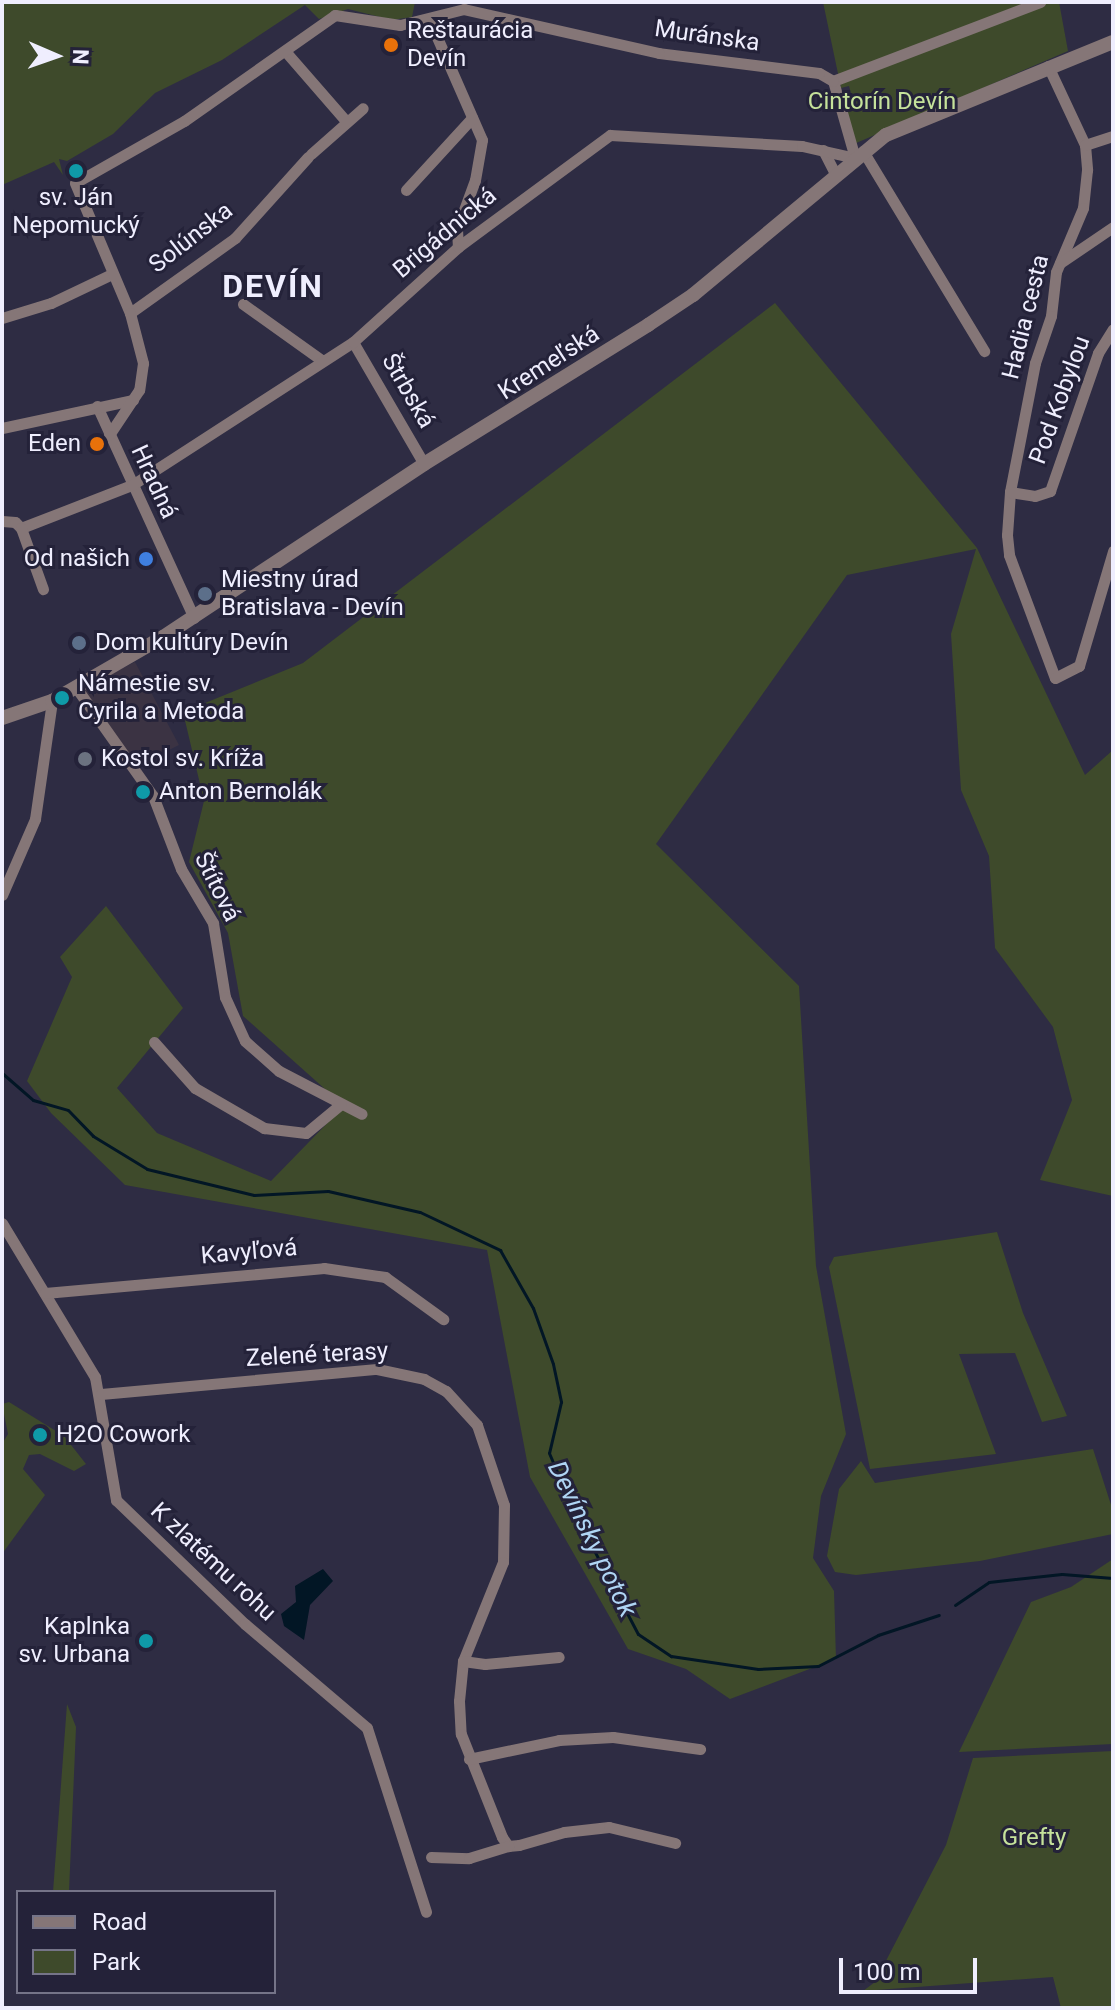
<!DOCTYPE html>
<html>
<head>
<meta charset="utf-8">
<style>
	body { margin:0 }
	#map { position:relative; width:1115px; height:2010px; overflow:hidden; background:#2e2c43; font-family:Roboto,sans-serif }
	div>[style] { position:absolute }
	.education>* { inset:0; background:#3b3343 }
	.green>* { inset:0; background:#3e4a2b }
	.water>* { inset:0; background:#021625 }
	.stream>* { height:3px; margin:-1.5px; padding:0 1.5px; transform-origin:1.5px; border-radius:1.5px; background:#021625 }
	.minor>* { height:11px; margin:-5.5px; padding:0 5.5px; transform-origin:5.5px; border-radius:5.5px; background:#857677 }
	.tertiary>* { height:14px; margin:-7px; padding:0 7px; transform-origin:7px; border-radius:7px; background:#857677 }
	.dots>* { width:22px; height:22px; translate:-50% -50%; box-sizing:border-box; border:4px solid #242239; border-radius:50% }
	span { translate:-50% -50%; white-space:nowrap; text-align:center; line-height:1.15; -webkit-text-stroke:6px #242239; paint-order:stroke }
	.poi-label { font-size:24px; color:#efeefe }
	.left { translate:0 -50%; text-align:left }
	.right { translate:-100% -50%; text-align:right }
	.street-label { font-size:24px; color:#efeefe }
	.park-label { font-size:24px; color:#c6e29b }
	.water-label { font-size:26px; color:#afd5f4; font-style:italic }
	.district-label { font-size:32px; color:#efeefe; font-weight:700; letter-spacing:2px }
	.frame { position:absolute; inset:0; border:4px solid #efeefe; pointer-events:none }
	.legend { position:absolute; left:16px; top:1890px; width:260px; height:104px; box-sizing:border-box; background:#242239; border:2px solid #757488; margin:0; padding:10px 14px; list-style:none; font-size:24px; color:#efeefe }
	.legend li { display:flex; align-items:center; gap:16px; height:40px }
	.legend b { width:40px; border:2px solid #757488 }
	.north { position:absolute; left:16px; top:16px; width:80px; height:80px; -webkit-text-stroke:6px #242239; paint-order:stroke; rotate:92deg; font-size:22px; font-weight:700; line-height:32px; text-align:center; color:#efeefe }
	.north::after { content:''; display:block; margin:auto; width:28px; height:36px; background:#efeefe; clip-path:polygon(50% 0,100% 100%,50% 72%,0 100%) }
	.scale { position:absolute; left:839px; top:1958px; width:138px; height:36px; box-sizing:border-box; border:4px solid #efeefe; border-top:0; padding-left:10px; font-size:24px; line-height:28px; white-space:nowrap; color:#efeefe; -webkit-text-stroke:6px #242239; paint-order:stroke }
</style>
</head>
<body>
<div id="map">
	<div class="education">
		<i style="clip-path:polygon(135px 662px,179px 745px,135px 767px,108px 734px,83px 688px)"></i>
	</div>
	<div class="green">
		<i style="clip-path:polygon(2px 2px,415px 2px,412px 17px,392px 20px,348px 9px,319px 19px,305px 5px,222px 60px,155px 93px,113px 134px,67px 161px,59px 159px,63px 175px,54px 162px,2px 185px)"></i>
		<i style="clip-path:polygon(823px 2px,1059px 2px,1068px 51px,854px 144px,845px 104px,853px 101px,849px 86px,841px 88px)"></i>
		<i style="clip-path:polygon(775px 303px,977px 548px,1085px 775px,1113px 750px,1113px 1196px,1040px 1180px,1072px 1100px,1053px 1027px,995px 948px,989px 856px,961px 790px,951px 634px,976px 549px,847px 575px,656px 844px,799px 986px,816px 1266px,846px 1434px,821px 1496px,813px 1558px,834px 1591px,836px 1659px,730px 1699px,686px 1669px,628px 1649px,530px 1477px,487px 1250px,125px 1185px,51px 1113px,27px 1081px,72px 977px,60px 957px,106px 906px,183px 1008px,117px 1088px,157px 1133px,271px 1181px,344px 1106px,243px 1016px,228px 933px,189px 862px,204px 801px,183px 712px,303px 663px)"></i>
		<i style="clip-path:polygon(997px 1232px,1023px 1313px,1067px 1416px,1042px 1422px,1015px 1353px,959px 1354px,996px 1454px,870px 1469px,829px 1267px,834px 1257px)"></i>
		<i style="clip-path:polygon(9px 1402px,64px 1436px,86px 1464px,74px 1471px,40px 1454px,29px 1455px,23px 1469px,45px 1495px,2px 1554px,2px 1444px,8px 1434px,2px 1404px)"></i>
		<i style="clip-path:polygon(1093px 1449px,1113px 1511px,1113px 1534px,980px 1561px,856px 1575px,835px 1572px,827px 1556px,839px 1489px,861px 1461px,875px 1483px)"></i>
		<i style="clip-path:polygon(1113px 1559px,1113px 1744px,959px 1752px,1031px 1602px,1071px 1587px)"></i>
		<i style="clip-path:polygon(67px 1704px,76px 1727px,69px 1892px,53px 1892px)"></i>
		<i style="clip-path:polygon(1113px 1751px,1113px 2008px,1061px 2008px,1053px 1977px,863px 1991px,875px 1982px,946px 1845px,973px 1758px)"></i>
	</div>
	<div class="water">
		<i style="clip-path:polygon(323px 1569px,333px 1581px,310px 1605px,304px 1640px,284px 1626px,281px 1614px,296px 1602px,295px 1586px)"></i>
	</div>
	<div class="stream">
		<i style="left:2px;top:1073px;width:41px;rotate:41.1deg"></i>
		<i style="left:33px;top:1100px;width:36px;rotate:16deg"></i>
		<i style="left:68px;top:1110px;width:36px;rotate:46deg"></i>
		<i style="left:93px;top:1136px;width:63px;rotate:31.4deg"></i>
		<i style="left:147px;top:1169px;width:110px;rotate:13.7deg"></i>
		<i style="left:254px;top:1195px;width:74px;rotate:-3.1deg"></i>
		<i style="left:328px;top:1191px;width:94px;rotate:12.9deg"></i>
		<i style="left:420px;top:1212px;width:89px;rotate:25.4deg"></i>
		<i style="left:500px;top:1250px;width:67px;rotate:60.4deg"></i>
		<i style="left:533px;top:1308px;width:59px;rotate:70.3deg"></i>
		<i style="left:553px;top:1364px;width:39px;rotate:78deg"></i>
		<i style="left:561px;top:1402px;width:52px;rotate:103.2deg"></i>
		<i style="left:549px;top:1453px;width:69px;rotate:66.8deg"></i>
		<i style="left:576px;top:1516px;width:133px;rotate:62.3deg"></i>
		<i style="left:638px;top:1634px;width:40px;rotate:34deg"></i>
		<i style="left:671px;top:1656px;width:88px;rotate:8.5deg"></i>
		<i style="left:758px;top:1669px;width:60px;rotate:-2.9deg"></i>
		<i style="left:818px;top:1666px;width:68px;rotate:-27.3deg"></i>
		<i style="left:878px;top:1635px;width:64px;rotate:-18.2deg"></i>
		<i style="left:955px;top:1605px;width:41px;rotate:-34.1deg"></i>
		<i style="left:989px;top:1582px;width:73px;rotate:-6.3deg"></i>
		<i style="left:1062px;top:1574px;width:51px;rotate:4.5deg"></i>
	</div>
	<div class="minor">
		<i style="left:429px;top:19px;width:132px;rotate:66.3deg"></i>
		<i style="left:482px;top:140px;width:41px;rotate:99.9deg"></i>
		<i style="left:475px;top:180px;width:52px;rotate:110.2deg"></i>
		<i style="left:457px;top:229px;width:18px;rotate:87deg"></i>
		<i style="left:285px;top:51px;width:91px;rotate:49deg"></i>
		<i style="left:1048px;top:66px;width:87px;rotate:64.9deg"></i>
		<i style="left:1085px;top:145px;width:25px;rotate:85deg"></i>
		<i style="left:1087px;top:170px;width:38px;rotate:96deg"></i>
		<i style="left:1083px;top:208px;width:69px;rotate:112.9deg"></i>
		<i style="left:1056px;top:272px;width:44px;rotate:96.5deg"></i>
		<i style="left:1051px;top:316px;width:50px;rotate:108.8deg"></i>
		<i style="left:1035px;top:363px;width:131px;rotate:101deg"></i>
		<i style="left:1010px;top:492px;width:43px;rotate:94deg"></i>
		<i style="left:1007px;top:535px;width:20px;rotate:84deg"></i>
		<i style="left:1009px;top:555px;width:131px;rotate:69.5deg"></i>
		<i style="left:1055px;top:678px;width:27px;rotate:-27deg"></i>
		<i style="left:1079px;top:666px;width:120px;rotate:-73.5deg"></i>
		<i style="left:833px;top:81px;width:222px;rotate:-20.9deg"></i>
		<i style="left:1085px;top:145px;width:29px;rotate:-18deg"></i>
		<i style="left:823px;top:150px;width:27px;rotate:63deg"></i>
		<i style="left:863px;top:151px;width:234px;rotate:58.8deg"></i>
		<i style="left:311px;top:154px;width:69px;rotate:-41.5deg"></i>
		<i style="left:406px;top:190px;width:98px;rotate:-47.5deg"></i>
		<i style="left:1060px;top:263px;width:64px;rotate:-34.2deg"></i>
		<i style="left:243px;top:304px;width:95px;rotate:35.5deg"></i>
		<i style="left:130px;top:313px;width:129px;rotate:-35.5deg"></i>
		<i style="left:235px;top:238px;width:109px;rotate:-48deg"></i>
		<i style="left:2px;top:318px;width:51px;rotate:-17deg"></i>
		<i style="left:51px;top:303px;width:68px;rotate:-25.4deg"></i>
		<i style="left:353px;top:342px;width:141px;rotate:59.8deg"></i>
		<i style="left:97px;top:406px;width:233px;rotate:65.4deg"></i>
		<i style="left:2px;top:428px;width:134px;rotate:-12.1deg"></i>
		<i style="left:1010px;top:492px;width:25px;rotate:9deg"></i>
		<i style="left:1035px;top:496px;width:16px;rotate:-18deg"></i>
		<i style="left:1050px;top:491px;width:146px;rotate:-70.8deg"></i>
		<i style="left:1098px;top:353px;width:28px;rotate:-58deg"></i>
		<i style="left:2px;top:521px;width:13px;rotate:4deg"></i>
		<i style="left:15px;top:522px;width:8px;rotate:45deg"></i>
		<i style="left:21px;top:528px;width:119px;rotate:-21.2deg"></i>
		<i style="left:132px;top:485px;width:263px;rotate:-32.9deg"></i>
		<i style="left:353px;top:342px;width:142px;rotate:-42.1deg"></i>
		<i style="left:458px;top:247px;width:189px;rotate:-36.4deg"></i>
		<i style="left:610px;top:135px;width:192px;rotate:3.3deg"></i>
		<i style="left:802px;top:146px;width:54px;rotate:12.8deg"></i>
		<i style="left:855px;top:158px;width:80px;rotate:-105.9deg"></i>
		<i style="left:833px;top:81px;width:16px;rotate:-150deg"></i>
		<i style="left:819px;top:73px;width:161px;rotate:-172.9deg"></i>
		<i style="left:659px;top:53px;width:200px;rotate:-167.3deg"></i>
		<i style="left:464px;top:9px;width:66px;rotate:166deg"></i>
		<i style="left:400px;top:25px;width:66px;rotate:-171.3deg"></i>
		<i style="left:335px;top:15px;width:184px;rotate:144.9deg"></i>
		<i style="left:184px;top:121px;width:125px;rotate:150.4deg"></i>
		<i style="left:75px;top:183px;width:141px;rotate:67.1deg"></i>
		<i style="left:130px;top:313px;width:52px;rotate:75.4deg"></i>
		<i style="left:143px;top:363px;width:27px;rotate:98deg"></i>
		<i style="left:139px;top:390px;width:54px;rotate:123.7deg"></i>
		<i style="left:21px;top:528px;width:65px;rotate:70.2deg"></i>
		<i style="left:75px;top:686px;width:135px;rotate:54.7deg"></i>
		<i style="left:153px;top:796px;width:78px;rotate:69deg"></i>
		<i style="left:181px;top:869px;width:63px;rotate:59.3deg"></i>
		<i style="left:213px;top:923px;width:75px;rotate:80.8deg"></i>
		<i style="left:225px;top:997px;width:48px;rotate:65.6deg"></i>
		<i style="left:245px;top:1041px;width:45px;rotate:41.4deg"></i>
		<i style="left:279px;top:1071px;width:93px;rotate:27.4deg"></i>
		<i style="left:2px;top:895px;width:83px;rotate:-66.5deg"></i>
		<i style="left:35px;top:819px;width:119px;rotate:-81.8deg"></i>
		<i style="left:154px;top:1042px;width:62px;rotate:48.3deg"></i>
		<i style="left:195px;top:1088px;width:80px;rotate:30.1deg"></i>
		<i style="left:264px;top:1128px;width:42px;rotate:6.8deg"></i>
		<i style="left:306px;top:1133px;width:45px;rotate:-39.6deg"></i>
		<i style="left:2px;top:1223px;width:180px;rotate:58.9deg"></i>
		<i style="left:95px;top:1377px;width:125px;rotate:80.3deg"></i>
		<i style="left:116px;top:1500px;width:179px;rotate:43.9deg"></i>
		<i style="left:245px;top:1624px;width:160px;rotate:40.4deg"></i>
		<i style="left:367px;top:1728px;width:193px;rotate:72.2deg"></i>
		<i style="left:45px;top:1293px;width:280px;rotate:-5.1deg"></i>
		<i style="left:324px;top:1268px;width:62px;rotate:8.4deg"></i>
		<i style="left:385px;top:1277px;width:72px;rotate:35.9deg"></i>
		<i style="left:101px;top:1394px;width:277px;rotate:-5.2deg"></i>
		<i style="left:377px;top:1369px;width:48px;rotate:12deg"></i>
		<i style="left:424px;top:1379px;width:25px;rotate:29deg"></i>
		<i style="left:446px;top:1391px;width:46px;rotate:47.6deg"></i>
		<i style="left:477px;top:1425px;width:84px;rotate:71.4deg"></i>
		<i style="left:504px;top:1505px;width:57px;rotate:91deg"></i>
		<i style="left:503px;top:1562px;width:107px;rotate:112deg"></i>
		<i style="left:463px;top:1661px;width:40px;rotate:95.7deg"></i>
		<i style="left:459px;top:1701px;width:33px;rotate:87deg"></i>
		<i style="left:461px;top:1734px;width:111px;rotate:68.3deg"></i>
		<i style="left:502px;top:1837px;width:11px;rotate:56deg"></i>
		<i style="left:508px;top:1846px;width:11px;rotate:-5deg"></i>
		<i style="left:519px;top:1845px;width:47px;rotate:-16.1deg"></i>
		<i style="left:564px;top:1832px;width:45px;rotate:-6.3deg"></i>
		<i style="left:609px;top:1827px;width:68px;rotate:13.6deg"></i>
		<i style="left:463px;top:1661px;width:22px;rotate:8deg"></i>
		<i style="left:485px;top:1664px;width:74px;rotate:-5.4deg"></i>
		<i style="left:469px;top:1759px;width:92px;rotate:-11.9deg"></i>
		<i style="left:559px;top:1740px;width:54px;rotate:-3.2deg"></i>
		<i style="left:613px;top:1737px;width:88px;rotate:7.9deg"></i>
		<i style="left:431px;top:1857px;width:38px;rotate:2deg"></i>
		<i style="left:469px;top:1858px;width:41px;rotate:-17.1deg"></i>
	</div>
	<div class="tertiary">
		<i style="left:2px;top:718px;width:53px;rotate:-18.8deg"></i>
		<i style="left:52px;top:701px;width:128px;rotate:-30deg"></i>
		<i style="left:163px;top:637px;width:313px;rotate:-33.5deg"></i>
		<i style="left:424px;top:464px;width:264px;rotate:-31.8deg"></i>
		<i style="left:648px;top:325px;width:54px;rotate:-33.7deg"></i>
		<i style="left:693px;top:295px;width:251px;rotate:-39.7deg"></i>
		<i style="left:886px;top:135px;width:245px;rotate:-22.3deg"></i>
	</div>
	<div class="dots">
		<i style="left:391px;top:45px;background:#e8710a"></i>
		<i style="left:76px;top:171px;background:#0f9aa8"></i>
		<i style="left:97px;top:444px;background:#e8710a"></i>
		<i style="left:146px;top:559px;background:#3f7fe0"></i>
		<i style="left:205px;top:594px;background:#5c6f8a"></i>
		<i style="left:79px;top:643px;background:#5c6f8a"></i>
		<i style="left:62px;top:698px;background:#0f9aa8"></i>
		<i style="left:85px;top:759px;background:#6b7280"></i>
		<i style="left:143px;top:792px;background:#0f9aa8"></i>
		<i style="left:40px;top:1435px;background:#0f9aa8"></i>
		<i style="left:146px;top:1641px;background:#0f9aa8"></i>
	</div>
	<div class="poi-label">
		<span class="left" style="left:407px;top:45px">Reštaurácia<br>Devín</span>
		<span style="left:76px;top:212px">sv. Ján<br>Nepomucký</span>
		<span class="right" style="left:81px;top:444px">Eden</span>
		<span class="right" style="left:130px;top:559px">Od našich</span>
		<span class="left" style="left:221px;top:594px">Miestny úrad<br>Bratislava - Devín</span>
		<span class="left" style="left:95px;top:643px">Dom kultúry Devín</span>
		<span class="left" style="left:78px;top:698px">Námestie sv.<br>Cyrila a Metoda</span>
		<span class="left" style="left:101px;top:759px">Kostol sv. Kríža</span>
		<span class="left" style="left:159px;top:792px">Anton Bernolák</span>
		<span class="left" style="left:56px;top:1435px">H2O Cowork</span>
		<span class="right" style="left:130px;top:1641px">Kaplnka<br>sv. Urbana</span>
	</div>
	<div class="street-label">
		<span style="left:707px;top:36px;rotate:8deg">Muránska</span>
		<span style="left:445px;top:233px;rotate:-40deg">Brigádnická</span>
		<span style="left:191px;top:238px;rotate:-38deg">Solúnska</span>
		<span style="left:1026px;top:317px;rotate:-76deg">Hadia cesta</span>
		<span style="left:549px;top:363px;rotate:-33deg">Kremeľská</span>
		<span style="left:408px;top:391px;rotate:60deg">Štrbská</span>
		<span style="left:1060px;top:400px;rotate:-70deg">Pod Kobylou</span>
		<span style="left:154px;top:482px;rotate:65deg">Hradná</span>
		<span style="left:217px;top:887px;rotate:64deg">Štítová</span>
		<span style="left:249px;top:1252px;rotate:-5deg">Kavyľová</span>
		<span style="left:317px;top:1355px;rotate:-3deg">Zelené terasy</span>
		<span style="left:213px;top:1562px;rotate:43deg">K zlatému rohu</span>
	</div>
	<div class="park-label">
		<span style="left:882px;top:102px">Cintorín Devín</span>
		<span style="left:1034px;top:1838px">Grefty</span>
	</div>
	<div class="water-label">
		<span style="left:592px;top:1539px;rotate:64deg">Devínsky potok</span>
	</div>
	<div class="district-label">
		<span style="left:273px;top:286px">DEVÍN</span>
	</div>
	<div class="frame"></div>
	<ul class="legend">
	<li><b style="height:10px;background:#857677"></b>Road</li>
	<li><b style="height:22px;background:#3e4a2b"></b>Park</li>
	</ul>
	<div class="north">N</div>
	<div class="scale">100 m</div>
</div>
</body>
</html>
